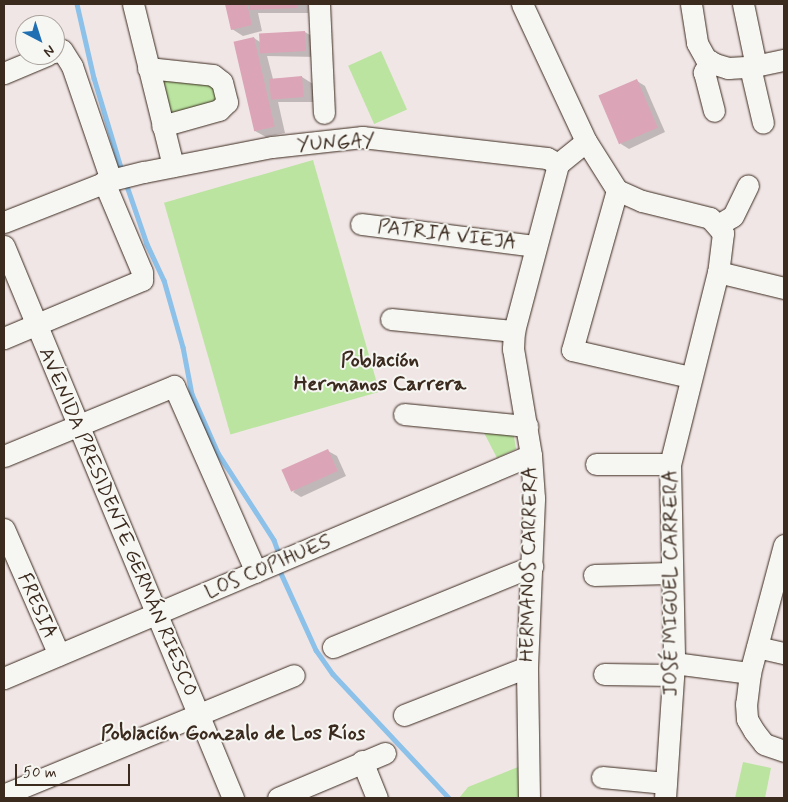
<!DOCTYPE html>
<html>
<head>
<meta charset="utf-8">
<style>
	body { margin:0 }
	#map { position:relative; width:788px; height:802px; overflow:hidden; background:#f1e6e6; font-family:Mynerve,sans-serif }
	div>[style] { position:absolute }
	.green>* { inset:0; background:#bbe4a1; transform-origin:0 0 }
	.shadow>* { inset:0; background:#0003 }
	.stream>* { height:4.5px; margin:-2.25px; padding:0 2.25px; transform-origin:2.25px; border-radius:2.25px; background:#8cc1e9 }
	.building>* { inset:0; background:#dba4b7; transform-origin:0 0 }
	.roads { filter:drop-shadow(0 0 1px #3b2a1e) drop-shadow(0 0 1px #3b2a1e) }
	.minor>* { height:21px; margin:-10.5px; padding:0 10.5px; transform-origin:10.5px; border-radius:10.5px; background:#f6f6f2 }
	span { translate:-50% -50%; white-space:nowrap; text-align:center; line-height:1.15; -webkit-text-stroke:4px #f6f6f2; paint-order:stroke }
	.street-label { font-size:20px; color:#3b2a1e }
	.neighbourhood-label { font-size:21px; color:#3b2a1e; font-weight:700 }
	.frame { position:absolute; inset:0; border:5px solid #3b2a1e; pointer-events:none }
	.north { position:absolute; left:15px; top:15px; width:50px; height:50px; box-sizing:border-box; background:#f6f6f2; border:1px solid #aba49d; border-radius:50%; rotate:140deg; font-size:14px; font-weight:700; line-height:20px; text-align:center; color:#3b2a1e }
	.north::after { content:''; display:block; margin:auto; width:18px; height:22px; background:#1f6fb2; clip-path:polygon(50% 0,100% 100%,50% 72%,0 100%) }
	.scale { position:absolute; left:15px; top:764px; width:115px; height:22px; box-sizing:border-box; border:2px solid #3b2a1e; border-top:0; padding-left:6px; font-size:15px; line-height:18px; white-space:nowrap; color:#3b2a1e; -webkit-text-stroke:4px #f6f6f2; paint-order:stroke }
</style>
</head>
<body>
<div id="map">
	<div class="green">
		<i style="left:381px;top:51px;width:64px;height:36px;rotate:66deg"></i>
		<i style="clip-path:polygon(157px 75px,216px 81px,221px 103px,168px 120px)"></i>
		<i style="left:313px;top:160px;width:241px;height:155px;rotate:74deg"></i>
		<i style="clip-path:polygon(481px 427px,513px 430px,516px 449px,497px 458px)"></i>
		<i style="clip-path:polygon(743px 762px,771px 768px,765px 798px,735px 798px)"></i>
		<i style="clip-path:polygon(518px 767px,522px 798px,459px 798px,468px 787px)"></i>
	</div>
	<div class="shadow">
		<i style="clip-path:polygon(226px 4px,308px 4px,308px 13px,258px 13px,262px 31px,243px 36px,232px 29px)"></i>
		<i style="clip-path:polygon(305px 32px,316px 39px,317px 57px,267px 56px,273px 79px,302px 77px,313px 84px,314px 102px,278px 102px,285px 133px,266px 137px,255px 131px,254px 38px,260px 42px)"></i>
		<i style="clip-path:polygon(637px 81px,645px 86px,665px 132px,629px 149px,621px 144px)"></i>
		<i style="clip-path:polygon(328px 451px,337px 456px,346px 476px,301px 497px,293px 492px)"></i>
	</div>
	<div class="stream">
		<i style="left:77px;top:4px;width:76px;rotate:77.1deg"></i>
		<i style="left:94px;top:78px;width:97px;rotate:73.2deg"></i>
		<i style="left:126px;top:183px;width:65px;rotate:71deg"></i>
		<i style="left:147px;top:244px;width:40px;rotate:65deg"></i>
		<i style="left:164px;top:280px;width:70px;rotate:74.2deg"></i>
		<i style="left:183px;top:347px;width:48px;rotate:79.2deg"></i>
		<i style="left:192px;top:394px;width:64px;rotate:66.2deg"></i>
		<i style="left:218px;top:453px;width:103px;rotate:57.2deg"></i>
		<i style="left:274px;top:540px;width:12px;rotate:70deg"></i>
		<i style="left:280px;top:571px;width:87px;rotate:65.5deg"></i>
		<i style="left:316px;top:650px;width:29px;rotate:55deg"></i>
		<i style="left:333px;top:674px;width:170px;rotate:46.9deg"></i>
	</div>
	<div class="building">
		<i style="clip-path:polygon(225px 4px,247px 4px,252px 25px,231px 30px)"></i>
		<i style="clip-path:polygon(249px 4px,297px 4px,298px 8px,249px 10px)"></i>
		<i style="left:305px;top:31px;width:20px;height:46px;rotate:87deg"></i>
		<i style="left:254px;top:37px;width:92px;height:21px;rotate:77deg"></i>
		<i style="left:302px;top:76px;width:21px;height:33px;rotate:85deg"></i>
		<i style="left:637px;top:79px;width:53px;height:42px;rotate:67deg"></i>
		<i style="left:328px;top:449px;width:24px;height:51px;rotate:66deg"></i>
	</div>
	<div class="roads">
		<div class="minor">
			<i style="left:133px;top:4px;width:167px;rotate:76.1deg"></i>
			<i style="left:319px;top:4px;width:109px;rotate:87.4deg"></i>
			<i style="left:522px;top:4px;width:151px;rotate:65deg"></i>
			<i style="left:586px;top:141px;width:58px;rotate:57.7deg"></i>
			<i style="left:617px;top:190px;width:27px;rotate:24deg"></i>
			<i style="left:642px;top:201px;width:70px;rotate:14deg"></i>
			<i style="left:710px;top:218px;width:20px;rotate:49deg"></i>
			<i style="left:723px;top:233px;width:39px;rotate:97deg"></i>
			<i style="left:718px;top:272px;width:198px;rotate:104deg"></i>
			<i style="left:670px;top:464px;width:199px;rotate:88.8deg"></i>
			<i style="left:674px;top:663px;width:135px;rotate:93.8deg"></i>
			<i style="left:691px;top:4px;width:39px;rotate:81deg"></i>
			<i style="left:697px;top:43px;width:18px;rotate:61deg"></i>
			<i style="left:706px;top:59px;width:10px;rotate:29deg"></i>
			<i style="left:715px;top:64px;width:14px;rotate:17deg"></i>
			<i style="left:728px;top:68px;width:22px;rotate:-3deg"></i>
			<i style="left:750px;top:67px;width:35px;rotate:-12deg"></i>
			<i style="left:743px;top:4px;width:63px;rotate:78.2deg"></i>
			<i style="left:55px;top:52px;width:7px;rotate:-16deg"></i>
			<i style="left:62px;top:50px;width:19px;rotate:58deg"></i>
			<i style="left:72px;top:66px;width:120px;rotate:71.1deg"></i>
			<i style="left:710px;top:61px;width:13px;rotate:119deg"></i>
			<i style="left:704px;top:72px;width:40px;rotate:75.6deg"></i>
			<i style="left:750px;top:67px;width:57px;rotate:76.9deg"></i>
			<i style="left:148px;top:68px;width:65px;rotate:6.1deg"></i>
			<i style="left:213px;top:75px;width:11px;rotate:38deg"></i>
			<i style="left:222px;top:82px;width:21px;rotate:76deg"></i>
			<i style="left:227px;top:102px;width:11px;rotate:135deg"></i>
			<i style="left:219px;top:110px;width:59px;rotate:164.3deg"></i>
			<i style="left:4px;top:73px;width:47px;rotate:-22.7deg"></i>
			<i style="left:617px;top:190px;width:166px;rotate:105.7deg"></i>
			<i style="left:572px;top:350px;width:121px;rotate:12.9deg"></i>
			<i style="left:4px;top:222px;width:115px;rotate:-21.4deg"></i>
			<i style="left:111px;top:180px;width:34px;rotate:-14deg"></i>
			<i style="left:144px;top:172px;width:130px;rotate:-11.1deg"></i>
			<i style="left:272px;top:147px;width:91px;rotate:-6.3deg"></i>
			<i style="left:362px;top:137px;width:186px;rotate:6.5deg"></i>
			<i style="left:547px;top:158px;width:13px;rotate:29deg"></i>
			<i style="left:361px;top:224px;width:174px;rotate:7.2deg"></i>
			<i style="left:718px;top:225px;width:17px;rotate:-31deg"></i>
			<i style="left:733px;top:216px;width:34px;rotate:-64deg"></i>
			<i style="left:4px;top:246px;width:598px;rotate:67.47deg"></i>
			<i style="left:718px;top:272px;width:68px;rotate:13.6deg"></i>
			<i style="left:391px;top:319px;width:124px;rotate:5.6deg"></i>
			<i style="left:4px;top:338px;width:150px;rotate:-22.8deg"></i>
			<i style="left:142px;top:280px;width:8px;rotate:-90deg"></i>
			<i style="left:142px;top:272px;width:98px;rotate:-112.9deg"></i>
			<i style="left:404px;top:414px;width:124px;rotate:5.6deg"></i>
			<i style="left:4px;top:456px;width:184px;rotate:-22.4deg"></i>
			<i style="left:174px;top:386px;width:203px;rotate:66.2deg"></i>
			<i style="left:596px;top:464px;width:74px"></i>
			<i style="left:4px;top:529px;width:137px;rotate:66.4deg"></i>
			<i style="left:784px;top:545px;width:132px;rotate:104.9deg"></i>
			<i style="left:750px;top:673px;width:31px;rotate:97deg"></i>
			<i style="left:746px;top:704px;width:15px;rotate:86deg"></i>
			<i style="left:747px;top:719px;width:14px;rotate:60deg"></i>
			<i style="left:754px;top:731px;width:16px;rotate:52deg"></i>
			<i style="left:764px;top:744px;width:21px;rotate:19deg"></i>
			<i style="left:594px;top:575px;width:76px;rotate:-1.5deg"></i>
			<i style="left:333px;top:647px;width:215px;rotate:-22.1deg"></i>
			<i style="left:757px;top:647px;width:28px;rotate:13deg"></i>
			<i style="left:674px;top:663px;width:77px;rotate:7.5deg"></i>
			<i style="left:604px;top:674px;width:69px;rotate:0.8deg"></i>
			<i style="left:4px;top:678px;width:572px;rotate:-22.94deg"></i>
			<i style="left:404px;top:715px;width:132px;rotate:-21.3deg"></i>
			<i style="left:362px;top:761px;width:40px;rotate:68deg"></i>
			<i style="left:602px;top:777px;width:64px;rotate:5.4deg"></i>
			<i style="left:8px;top:793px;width:309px;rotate:-22.4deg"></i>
			<i style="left:278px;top:798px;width:116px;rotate:-22.8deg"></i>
			<i style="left:529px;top:798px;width:131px;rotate:-90.9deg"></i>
			<i style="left:527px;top:667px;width:169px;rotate:-87.6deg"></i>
			<i style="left:534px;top:498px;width:43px;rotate:-94deg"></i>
			<i style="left:531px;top:455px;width:108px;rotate:-99.6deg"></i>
			<i style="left:513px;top:349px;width:18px;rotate:-87deg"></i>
			<i style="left:514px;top:331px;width:173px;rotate:-75.2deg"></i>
			<i style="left:558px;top:164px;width:36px;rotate:-39deg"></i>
		</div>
	</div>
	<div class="street-label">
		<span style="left:336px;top:143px;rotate:-3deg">YUNGAY</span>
		<span style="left:447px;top:235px;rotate:7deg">PATRIA VIEJA</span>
		<span style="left:118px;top:522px;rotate:67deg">AVENIDA PRESIDENTE GERMÁN RIESCO</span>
		<span style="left:529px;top:564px;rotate:-89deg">HERMANOS CARRERA</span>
		<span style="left:268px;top:567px;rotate:-23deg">LOS COPIHUES</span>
		<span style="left:671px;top:583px;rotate:-90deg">JOSÉ MIGUEL CARRERA</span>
		<span style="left:37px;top:606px;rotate:66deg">FRESIA</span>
	</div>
	<div class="neighbourhood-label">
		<span style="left:380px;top:372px">Población<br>Hermanos Carrera</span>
		<span style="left:233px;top:733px">Población Gonzalo de Los Ríos</span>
	</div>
	<div class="frame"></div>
	<div class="north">N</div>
	<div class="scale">50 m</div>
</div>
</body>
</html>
